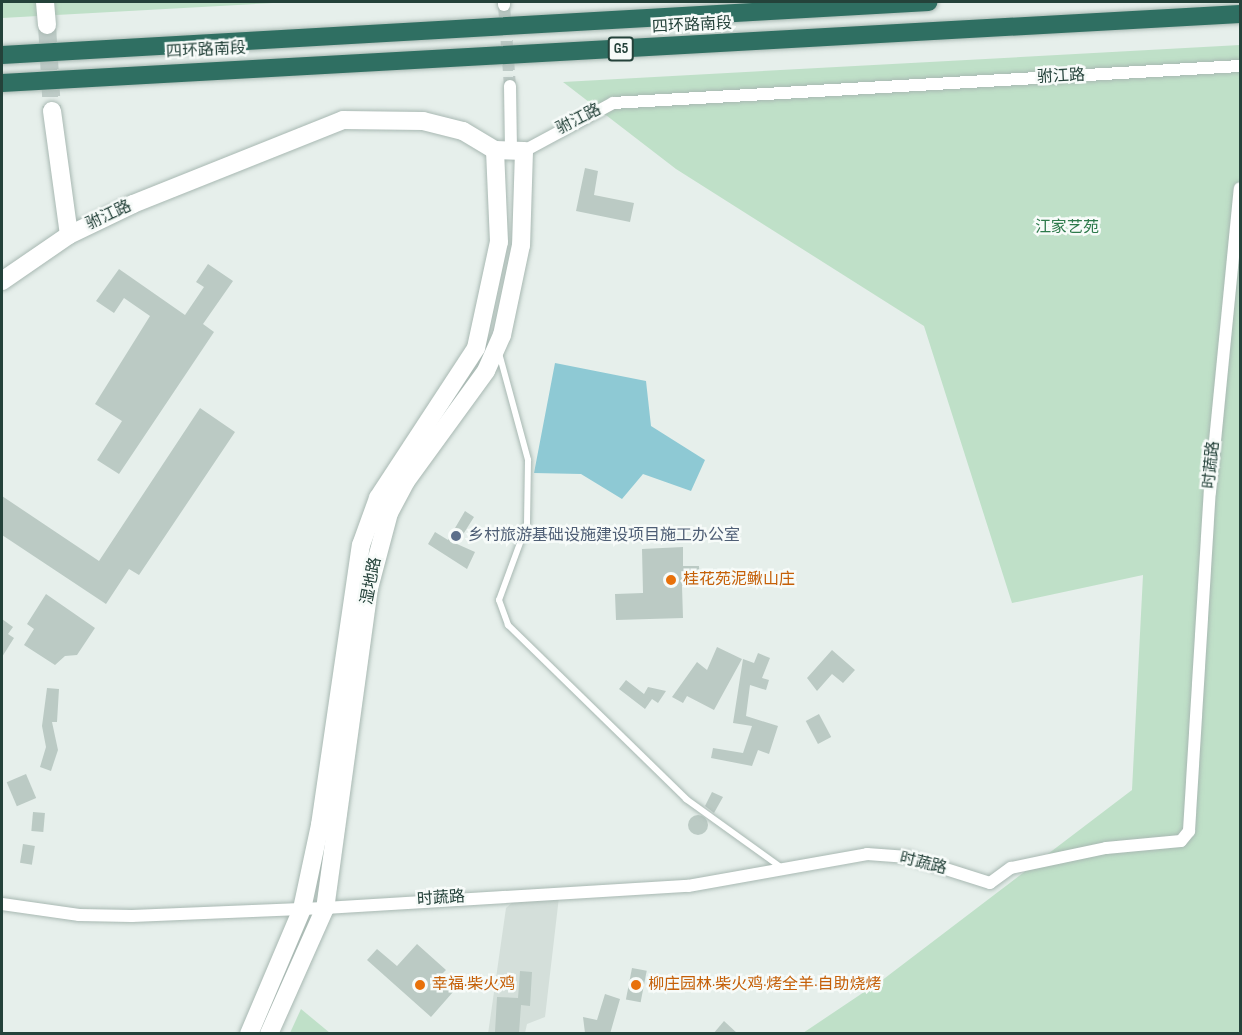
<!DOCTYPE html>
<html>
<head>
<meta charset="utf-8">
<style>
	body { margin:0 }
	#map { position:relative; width:1242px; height:1035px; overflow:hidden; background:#e6efeb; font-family:"Sofia Sans Condensed","Noto Sans SC",sans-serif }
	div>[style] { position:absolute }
	.built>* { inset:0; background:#d4dfda }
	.green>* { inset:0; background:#bfe0c8 }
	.water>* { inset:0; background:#8ec9d4 }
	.building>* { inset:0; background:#bbcac4; transform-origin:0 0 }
	.round { border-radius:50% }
	.street-tunnel>* { height:12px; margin-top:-6px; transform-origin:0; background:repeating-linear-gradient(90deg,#bfccc8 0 12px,transparent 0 18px) }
	.secondary-tunnel>* { height:18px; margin-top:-9px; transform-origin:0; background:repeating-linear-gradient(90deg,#bfccc8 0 18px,transparent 0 27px) }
	.roads { filter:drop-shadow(0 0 2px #a8b8b2) drop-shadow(0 0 2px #a8b8b2) }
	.lane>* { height:6px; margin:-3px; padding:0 3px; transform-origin:3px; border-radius:3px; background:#fff }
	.street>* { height:12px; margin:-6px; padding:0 6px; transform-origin:6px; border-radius:6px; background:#fff }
	.secondary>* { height:18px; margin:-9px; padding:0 9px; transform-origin:9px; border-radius:9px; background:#fff }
	.highway>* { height:18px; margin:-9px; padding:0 9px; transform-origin:9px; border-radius:9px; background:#2f6f62 }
	.dots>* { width:16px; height:16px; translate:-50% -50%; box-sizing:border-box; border:3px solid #f7fbf9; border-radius:50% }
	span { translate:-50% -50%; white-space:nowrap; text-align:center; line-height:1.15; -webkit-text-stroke:5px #f7fbf9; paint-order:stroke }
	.shield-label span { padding:2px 4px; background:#f7fbf9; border:2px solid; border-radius:4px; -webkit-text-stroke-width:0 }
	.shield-label { font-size:15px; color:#24423a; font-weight:700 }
	.street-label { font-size:16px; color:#24423a }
	.park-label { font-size:16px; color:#2d7a4b }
	.service-label { font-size:16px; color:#4e5e75 }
	.left { translate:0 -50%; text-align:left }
	.food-label { font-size:16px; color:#c56008 }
	.frame { position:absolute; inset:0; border:3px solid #24423a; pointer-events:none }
</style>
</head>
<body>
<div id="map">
	<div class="built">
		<i style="clip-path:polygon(520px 896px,559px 897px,545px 1017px,527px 1024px,525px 1033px,488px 1034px,506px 908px)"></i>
	</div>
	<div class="green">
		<i style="clip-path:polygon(2px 2px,292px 2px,2px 18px)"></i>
		<i style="clip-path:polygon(1240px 45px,1240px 1033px,803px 1033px,885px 978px,1132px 790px,1143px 575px,1012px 603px,924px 326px,676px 169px,563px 82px)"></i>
		<i style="clip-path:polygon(301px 1009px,330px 1033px,290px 1033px)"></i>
	</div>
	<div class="water">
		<i style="clip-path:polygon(555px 363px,646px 381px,651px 426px,705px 460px,691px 491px,643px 474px,622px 499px,581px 474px,534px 473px)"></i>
	</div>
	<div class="building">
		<i style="clip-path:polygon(585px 168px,598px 171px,594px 195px,634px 203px,630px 222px,576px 211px)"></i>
		<i style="clip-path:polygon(208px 264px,233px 281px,203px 324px,214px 332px,119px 474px,97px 460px,122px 421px,95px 404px,150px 316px,124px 298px,114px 313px,96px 301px,119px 269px,185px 315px,204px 287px,196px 282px)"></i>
		<i style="clip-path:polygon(200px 408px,235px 432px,139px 575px,129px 569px,106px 604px,2px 535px,2px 496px,99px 561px)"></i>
		<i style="clip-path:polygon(465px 511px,474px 517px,457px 544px,475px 552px,467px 569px,428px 544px,435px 532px,448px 540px)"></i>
		<i style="clip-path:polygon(683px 547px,683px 566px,699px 566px,700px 586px,682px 586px,683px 618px,616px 620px,615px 594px,643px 593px,642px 549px)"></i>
		<i style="clip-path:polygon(46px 594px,95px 628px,77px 655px,65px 656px,55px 665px,24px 645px,34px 629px,27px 624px)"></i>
		<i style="clip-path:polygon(2px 619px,13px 627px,8px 634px,14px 638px,2px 657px)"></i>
		<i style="clip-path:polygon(717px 647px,742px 659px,714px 710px,687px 696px,683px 703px,672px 697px,697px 662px,707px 670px)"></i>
		<i style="clip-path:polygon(832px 650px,855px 670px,843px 683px,832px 674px,817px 691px,807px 678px)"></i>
		<i style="clip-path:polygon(758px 653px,770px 658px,762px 678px,769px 680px,766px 690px,750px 685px,746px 716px,778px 726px,769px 754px,758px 750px,752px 766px,711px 758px,713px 748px,743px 753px,752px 726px,733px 723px,743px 659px,754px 663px)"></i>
		<i style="clip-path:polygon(626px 680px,644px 694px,648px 687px,666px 691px,658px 703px,652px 699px,645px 709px,619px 689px)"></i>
		<i style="clip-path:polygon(47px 688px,59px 689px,57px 722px,52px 722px,58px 750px,51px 771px,40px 767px,46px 747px,42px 726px)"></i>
		<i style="left:819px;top:714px;width:26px;height:15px;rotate:62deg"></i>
		<i style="left:26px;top:774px;width:26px;height:21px;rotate:67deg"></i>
		<i style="clip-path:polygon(712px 792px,723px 797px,714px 813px,705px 806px)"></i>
		<i style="left:33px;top:812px;width:12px;height:19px;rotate:5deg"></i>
		<i class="round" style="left:688px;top:815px;width:20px;height:20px"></i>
		<i style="left:23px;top:844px;width:12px;height:19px;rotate:9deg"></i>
		<i style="clip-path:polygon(417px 944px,446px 970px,438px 978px,453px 992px,431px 1017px,367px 960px,377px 949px,397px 966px)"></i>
		<i style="left:632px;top:968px;width:15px;height:32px;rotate:11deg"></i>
		<i style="clip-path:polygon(520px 971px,532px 972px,530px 1006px,521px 1005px,519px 1033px,495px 1032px,497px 997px,518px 998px)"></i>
		<i style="clip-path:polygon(605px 994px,620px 999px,610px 1034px,585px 1033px,583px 1017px,597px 1020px)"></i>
		<i style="clip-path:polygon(724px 1021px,738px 1034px,713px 1034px)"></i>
	</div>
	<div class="street-tunnel">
		<i style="left:504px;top:5px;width:81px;rotate:85.8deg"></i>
	</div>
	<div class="secondary-tunnel">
		<i style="left:47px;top:25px;width:86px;rotate:86.7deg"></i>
	</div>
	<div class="roads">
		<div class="lane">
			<i style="left:499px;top:353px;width:111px;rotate:74.8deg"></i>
			<i style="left:528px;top:460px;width:64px;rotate:90.9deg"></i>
			<i style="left:527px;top:524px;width:81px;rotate:110.2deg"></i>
			<i style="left:499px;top:600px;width:27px;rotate:70deg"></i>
			<i style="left:508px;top:625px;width:249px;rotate:44.3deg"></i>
			<i style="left:686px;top:799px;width:118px;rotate:35.7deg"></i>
		</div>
		<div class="street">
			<i style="left:504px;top:2px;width:3px;rotate:90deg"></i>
			<i style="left:510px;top:86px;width:63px;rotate:89.1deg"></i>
			<i style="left:524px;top:151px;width:101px;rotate:-28.3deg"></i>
			<i style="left:613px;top:103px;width:628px;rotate:-3.38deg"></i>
			<i style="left:2px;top:904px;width:78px;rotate:8.1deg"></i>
			<i style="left:79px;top:915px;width:53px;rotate:1.1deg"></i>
			<i style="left:132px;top:916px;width:193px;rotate:-2.4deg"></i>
			<i style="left:325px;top:908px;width:364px;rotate:-3.5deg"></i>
			<i style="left:688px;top:886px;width:182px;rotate:-10.1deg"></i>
			<i style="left:867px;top:854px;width:41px;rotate:4.2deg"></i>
			<i style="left:908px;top:857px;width:86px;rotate:17.6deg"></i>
			<i style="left:990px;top:883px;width:26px;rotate:-36deg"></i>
			<i style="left:1011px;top:868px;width:97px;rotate:-11.9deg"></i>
			<i style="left:1106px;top:848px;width:75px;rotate:-5.3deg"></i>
			<i style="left:1181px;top:841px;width:13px;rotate:-51deg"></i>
			<i style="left:1189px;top:831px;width:340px;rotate:-86.5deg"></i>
			<i style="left:1210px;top:492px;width:305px;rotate:-84.4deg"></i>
		</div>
		<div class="secondary">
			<i style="left:45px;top:2px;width:23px;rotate:85deg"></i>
			<i style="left:52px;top:111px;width:125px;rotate:82.2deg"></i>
			<i style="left:2px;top:281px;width:81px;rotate:-34.5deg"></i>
			<i style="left:69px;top:235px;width:71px;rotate:-25.8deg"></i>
			<i style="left:133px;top:204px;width:226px;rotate:-21.8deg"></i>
			<i style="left:343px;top:120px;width:80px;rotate:0.7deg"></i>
			<i style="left:423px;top:121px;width:41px;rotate:14deg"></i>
			<i style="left:463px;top:131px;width:37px;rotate:31deg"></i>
			<i style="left:495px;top:150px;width:29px;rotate:2deg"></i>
			<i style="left:524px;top:151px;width:94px;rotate:91.8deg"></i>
			<i style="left:521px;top:245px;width:92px;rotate:101.9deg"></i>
			<i style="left:502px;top:335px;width:39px;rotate:114deg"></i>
			<i style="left:486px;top:371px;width:136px;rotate:126deg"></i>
			<i style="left:406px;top:481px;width:36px;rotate:118deg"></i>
			<i style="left:389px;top:513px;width:78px;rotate:104.9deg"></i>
			<i style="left:369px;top:588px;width:323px;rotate:97.8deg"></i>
			<i style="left:325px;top:908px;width:138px;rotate:114deg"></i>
			<i style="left:249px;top:1034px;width:136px;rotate:-67deg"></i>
			<i style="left:302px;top:909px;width:86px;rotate:-77.9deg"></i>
			<i style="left:320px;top:825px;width:283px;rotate:-81.7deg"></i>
			<i style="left:361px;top:545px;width:50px;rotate:-70.1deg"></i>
			<i style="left:378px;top:498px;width:179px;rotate:-56.8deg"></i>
			<i style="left:476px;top:348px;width:108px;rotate:-77.8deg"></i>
			<i style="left:499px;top:242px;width:92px;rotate:-92.5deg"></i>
		</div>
		<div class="highway">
			<i style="left:2px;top:55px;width:928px;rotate:-3.28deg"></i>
			<i style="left:2px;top:83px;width:1240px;rotate:-3.19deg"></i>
		</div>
	</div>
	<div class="dots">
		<i style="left:456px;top:536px;background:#5c6f8a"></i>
		<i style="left:671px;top:580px;background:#e8710a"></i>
		<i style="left:420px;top:985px;background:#e8710a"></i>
		<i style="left:636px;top:985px;background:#e8710a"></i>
	</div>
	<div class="shield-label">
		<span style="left:621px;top:49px">G5</span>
	</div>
	<div class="street-label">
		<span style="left:692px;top:26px;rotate:-3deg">四环路南段</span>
		<span style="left:206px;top:51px;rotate:-3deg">四环路南段</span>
		<span style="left:1061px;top:77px;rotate:-3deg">驸江路</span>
		<span style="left:579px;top:120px;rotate:-27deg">驸江路</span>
		<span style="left:109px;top:216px;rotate:-25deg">驸江路</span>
		<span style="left:1212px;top:465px;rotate:-84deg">时蔬路</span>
		<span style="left:372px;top:581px;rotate:-79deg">湿地路</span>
		<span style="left:923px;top:864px;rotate:14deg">时蔬路</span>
		<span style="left:441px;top:899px;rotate:-4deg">时蔬路</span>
	</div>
	<div class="park-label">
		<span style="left:1067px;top:228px">江家艺苑</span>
	</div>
	<div class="service-label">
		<span class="left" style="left:468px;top:536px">乡村旅游基础设施建设项目施工办公室</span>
	</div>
	<div class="food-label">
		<span class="left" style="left:683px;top:580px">桂花苑泥鳅山庄</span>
		<span class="left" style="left:432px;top:985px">幸福·柴火鸡</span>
		<span class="left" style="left:648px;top:985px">柳庄园林·柴火鸡·烤全羊·自助烧烤</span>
	</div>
	<div class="frame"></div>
</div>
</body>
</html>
